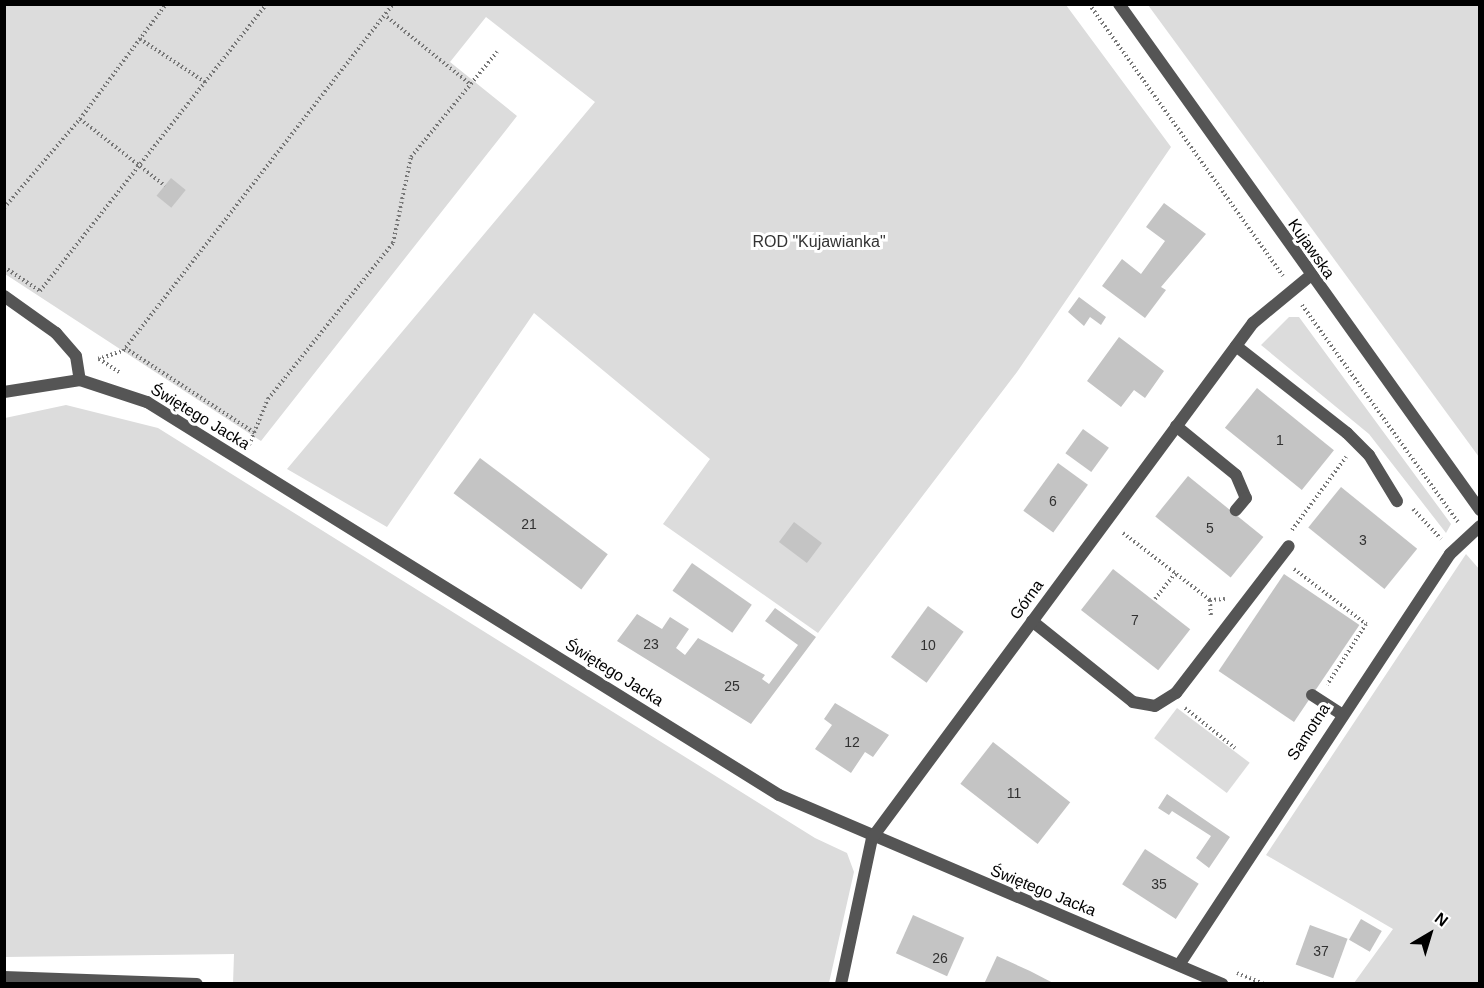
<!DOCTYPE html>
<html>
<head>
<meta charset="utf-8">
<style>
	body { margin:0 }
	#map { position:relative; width:1484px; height:988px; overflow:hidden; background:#fff; font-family:Helvetica,sans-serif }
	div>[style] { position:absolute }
	.green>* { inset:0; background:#dcdcdc; transform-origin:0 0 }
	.building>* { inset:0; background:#c4c4c4; transform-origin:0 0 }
	.path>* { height:4px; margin-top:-2px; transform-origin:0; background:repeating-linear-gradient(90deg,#777 0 1.5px,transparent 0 4.5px) }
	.service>* { height:12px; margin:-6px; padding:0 6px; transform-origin:6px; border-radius:6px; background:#555 }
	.minor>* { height:12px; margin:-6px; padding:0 6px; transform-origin:6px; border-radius:6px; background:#555 }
	.tertiary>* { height:12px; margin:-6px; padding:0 6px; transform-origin:6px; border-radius:6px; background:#555 }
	span { translate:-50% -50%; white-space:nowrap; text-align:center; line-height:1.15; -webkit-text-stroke:6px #fff; paint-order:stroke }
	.number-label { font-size:14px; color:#313131 }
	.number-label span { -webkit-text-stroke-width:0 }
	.park-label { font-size:16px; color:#333 }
	.street-label { font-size:16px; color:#000 }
	.frame { position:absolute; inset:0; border:6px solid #000; pointer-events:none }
	.north { position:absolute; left:1400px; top:904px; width:60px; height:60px; -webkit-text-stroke:4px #fff; paint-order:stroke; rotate:38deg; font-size:16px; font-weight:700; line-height:24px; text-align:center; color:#000 }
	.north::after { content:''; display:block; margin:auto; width:21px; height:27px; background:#000; clip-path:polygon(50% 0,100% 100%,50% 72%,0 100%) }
</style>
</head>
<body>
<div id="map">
	<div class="green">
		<i style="clip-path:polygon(4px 5px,1066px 5px,1171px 147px,1017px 372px,818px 633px,663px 524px,710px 459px,534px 313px,387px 527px,287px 469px,595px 102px,486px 17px,450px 62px,517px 116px,261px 441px,5px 274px)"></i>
		<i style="clip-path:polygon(1148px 5px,1479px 5px,1479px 457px)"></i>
		<i style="clip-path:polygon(1289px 317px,1299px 317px,1451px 524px,1446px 533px,1369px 434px,1261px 345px)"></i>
		<i style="clip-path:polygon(66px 405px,158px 428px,815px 838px,847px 853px,854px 872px,829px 983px,233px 984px,234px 954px,5px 957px,5px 418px)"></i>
		<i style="clip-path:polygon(1466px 554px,1480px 570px,1479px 983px,1354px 983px,1393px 929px,1266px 855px)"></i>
		<i style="left:1177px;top:708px;width:91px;height:38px;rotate:37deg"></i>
	</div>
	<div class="building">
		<i style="left:171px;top:178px;width:19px;height:23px;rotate:39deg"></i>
		<i style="clip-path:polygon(1164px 203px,1206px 234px,1161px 287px,1166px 290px,1145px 318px,1102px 286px,1122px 259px,1141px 274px,1165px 241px,1146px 227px)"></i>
		<i style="clip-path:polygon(1079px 297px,1106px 317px,1101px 325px,1090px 317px,1084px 326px,1068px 312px)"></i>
		<i style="clip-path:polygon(1119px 337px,1164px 371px,1145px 398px,1134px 390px,1121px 407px,1087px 381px)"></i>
		<i style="left:1257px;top:388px;width:99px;height:51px;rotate:39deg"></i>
		<i style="left:1083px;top:429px;width:32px;height:30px;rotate:36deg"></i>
		<i style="left:480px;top:458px;width:160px;height:44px;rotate:37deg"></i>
		<i style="left:1058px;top:463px;width:37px;height:59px;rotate:36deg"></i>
		<i style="left:1188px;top:476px;width:97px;height:52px;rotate:39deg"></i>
		<i style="left:1341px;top:487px;width:98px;height:52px;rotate:39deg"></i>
		<i style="left:794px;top:522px;width:35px;height:25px;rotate:37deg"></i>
		<i style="left:692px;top:563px;width:73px;height:34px;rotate:35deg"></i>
		<i style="left:1113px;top:569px;width:98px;height:52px;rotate:38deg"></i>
		<i style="left:1284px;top:574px;width:91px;height:117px;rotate:34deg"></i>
		<i style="left:928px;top:606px;width:44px;height:63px;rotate:36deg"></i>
		<i style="clip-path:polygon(775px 608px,816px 637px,751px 724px,617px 641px,637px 614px,662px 629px,670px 617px,689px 629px,676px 648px,685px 655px,698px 638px,765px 675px,762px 679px,769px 684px,798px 645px,765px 621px)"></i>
		<i style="clip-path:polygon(835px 703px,889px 735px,873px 757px,865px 752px,851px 773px,815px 749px,832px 725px,824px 719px)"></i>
		<i style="left:993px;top:742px;width:98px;height:53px;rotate:38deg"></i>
		<i style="clip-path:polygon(1167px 794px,1230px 837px,1209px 868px,1196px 858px,1211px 836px,1172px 811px,1169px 815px,1158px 808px)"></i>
		<i style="left:1145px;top:849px;width:64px;height:42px;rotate:33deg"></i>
		<i style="left:913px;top:915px;width:56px;height:42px;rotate:24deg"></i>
		<i style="left:1361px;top:919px;width:24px;height:24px;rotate:30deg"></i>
		<i style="left:1310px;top:925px;width:40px;height:42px;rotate:20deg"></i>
		<i style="clip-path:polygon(997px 956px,1030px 971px,1055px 984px,984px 984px)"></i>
	</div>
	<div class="path">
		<i style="left:1089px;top:4px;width:334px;rotate:54.5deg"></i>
		<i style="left:387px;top:17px;width:107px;rotate:38.9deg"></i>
		<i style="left:140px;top:39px;width:78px;rotate:33.5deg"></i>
		<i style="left:80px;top:119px;width:108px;rotate:38.2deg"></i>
		<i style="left:4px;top:208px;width:117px;rotate:-49.5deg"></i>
		<i style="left:80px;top:119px;width:144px;rotate:-53.2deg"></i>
		<i style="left:4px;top:267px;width:43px;rotate:33.7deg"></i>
		<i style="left:40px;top:291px;width:366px;rotate:-51.7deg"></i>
		<i style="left:1302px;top:305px;width:267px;rotate:54.3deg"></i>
		<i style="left:125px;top:348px;width:155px;rotate:33.2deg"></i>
		<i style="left:98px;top:359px;width:26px;rotate:-18deg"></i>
		<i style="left:123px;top:351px;width:440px;rotate:-52.1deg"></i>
		<i style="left:99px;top:359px;width:24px;rotate:33deg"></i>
		<i style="left:249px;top:445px;width:50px;rotate:-67.6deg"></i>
		<i style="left:268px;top:399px;width:200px;rotate:-51.3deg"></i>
		<i style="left:393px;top:243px;width:88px;rotate:-78.2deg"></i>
		<i style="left:411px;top:157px;width:136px;rotate:-50.7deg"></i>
		<i style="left:1413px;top:509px;width:41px;rotate:47deg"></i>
		<i style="left:1292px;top:530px;width:91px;rotate:-53.5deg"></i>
		<i style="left:1123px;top:533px;width:110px;rotate:37.6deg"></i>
		<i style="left:1210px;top:600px;width:15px;rotate:-4deg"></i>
		<i style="left:1294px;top:569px;width:91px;rotate:37.4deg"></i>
		<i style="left:1366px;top:624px;width:72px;rotate:122.6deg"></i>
		<i style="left:1155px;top:599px;width:33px;rotate:-52deg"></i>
		<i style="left:1210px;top:600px;width:18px;rotate:87deg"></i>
		<i style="left:1185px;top:708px;width:64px;rotate:38.7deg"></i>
		<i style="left:1237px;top:973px;width:29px;rotate:22deg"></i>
	</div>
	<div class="service">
		<i style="left:4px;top:296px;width:64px;rotate:35.4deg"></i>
		<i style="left:56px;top:333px;width:30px;rotate:49deg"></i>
		<i style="left:76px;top:356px;width:24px;rotate:81deg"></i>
		<i style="left:1236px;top:346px;width:141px;rotate:38.1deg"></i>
		<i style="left:1347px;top:433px;width:31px;rotate:45deg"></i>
		<i style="left:1369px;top:455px;width:54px;rotate:58.7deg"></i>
		<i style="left:1176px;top:426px;width:77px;rotate:39.2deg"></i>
		<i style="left:1236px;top:475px;width:25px;rotate:67deg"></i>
		<i style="left:1246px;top:498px;width:16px;rotate:130deg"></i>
		<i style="left:1032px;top:621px;width:129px;rotate:38.7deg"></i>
		<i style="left:1133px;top:702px;width:22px;rotate:10deg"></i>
		<i style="left:1155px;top:706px;width:25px;rotate:-32deg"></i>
		<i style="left:1176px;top:693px;width:185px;rotate:-52.5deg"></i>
		<i style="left:1312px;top:695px;width:35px;rotate:33deg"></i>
		<i style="left:4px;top:977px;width:193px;rotate:2.1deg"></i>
	</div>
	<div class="minor">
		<i style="left:4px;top:392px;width:77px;rotate:-9deg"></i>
		<i style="left:80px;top:380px;width:71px;rotate:18.2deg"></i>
		<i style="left:147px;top:402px;width:744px;rotate:31.87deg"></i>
		<i style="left:779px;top:795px;width:482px;rotate:23.1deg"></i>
		<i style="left:1179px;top:965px;width:492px;rotate:-56.6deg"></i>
		<i style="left:1450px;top:554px;width:41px;rotate:-43deg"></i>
		<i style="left:841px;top:984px;width:149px;rotate:-78deg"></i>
		<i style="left:872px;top:838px;width:641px;rotate:-53.51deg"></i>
		<i style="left:1253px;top:323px;width:74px;rotate:-39.5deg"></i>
	</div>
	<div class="tertiary">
		<i style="left:1119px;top:4px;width:622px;rotate:54.49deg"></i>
	</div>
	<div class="number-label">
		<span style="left:1280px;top:440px">1</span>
		<span style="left:1053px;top:501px">6</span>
		<span style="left:529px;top:524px">21</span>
		<span style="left:1210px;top:528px">5</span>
		<span style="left:1363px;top:540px">3</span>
		<span style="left:1135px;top:620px">7</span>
		<span style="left:651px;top:644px">23</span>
		<span style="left:928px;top:645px">10</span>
		<span style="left:732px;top:686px">25</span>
		<span style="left:852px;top:742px">12</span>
		<span style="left:1014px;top:793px">11</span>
		<span style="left:1159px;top:884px">35</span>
		<span style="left:1321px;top:951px">37</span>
		<span style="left:940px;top:958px">26</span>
	</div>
	<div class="park-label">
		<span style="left:819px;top:242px">ROD "Kujawianka"</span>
	</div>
	<div class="street-label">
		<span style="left:1311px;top:249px;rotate:55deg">Kujawska</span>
		<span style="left:200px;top:417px;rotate:31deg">Świętego Jacka</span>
		<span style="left:1027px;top:600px;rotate:-54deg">Górna</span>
		<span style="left:614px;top:673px;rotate:32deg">Świętego Jacka</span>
		<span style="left:1309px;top:732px;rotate:-57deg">Samotna</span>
		<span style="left:1043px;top:891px;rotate:22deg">Świętego Jacka</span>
	</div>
	<div class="frame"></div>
	<div class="north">N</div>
</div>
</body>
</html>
